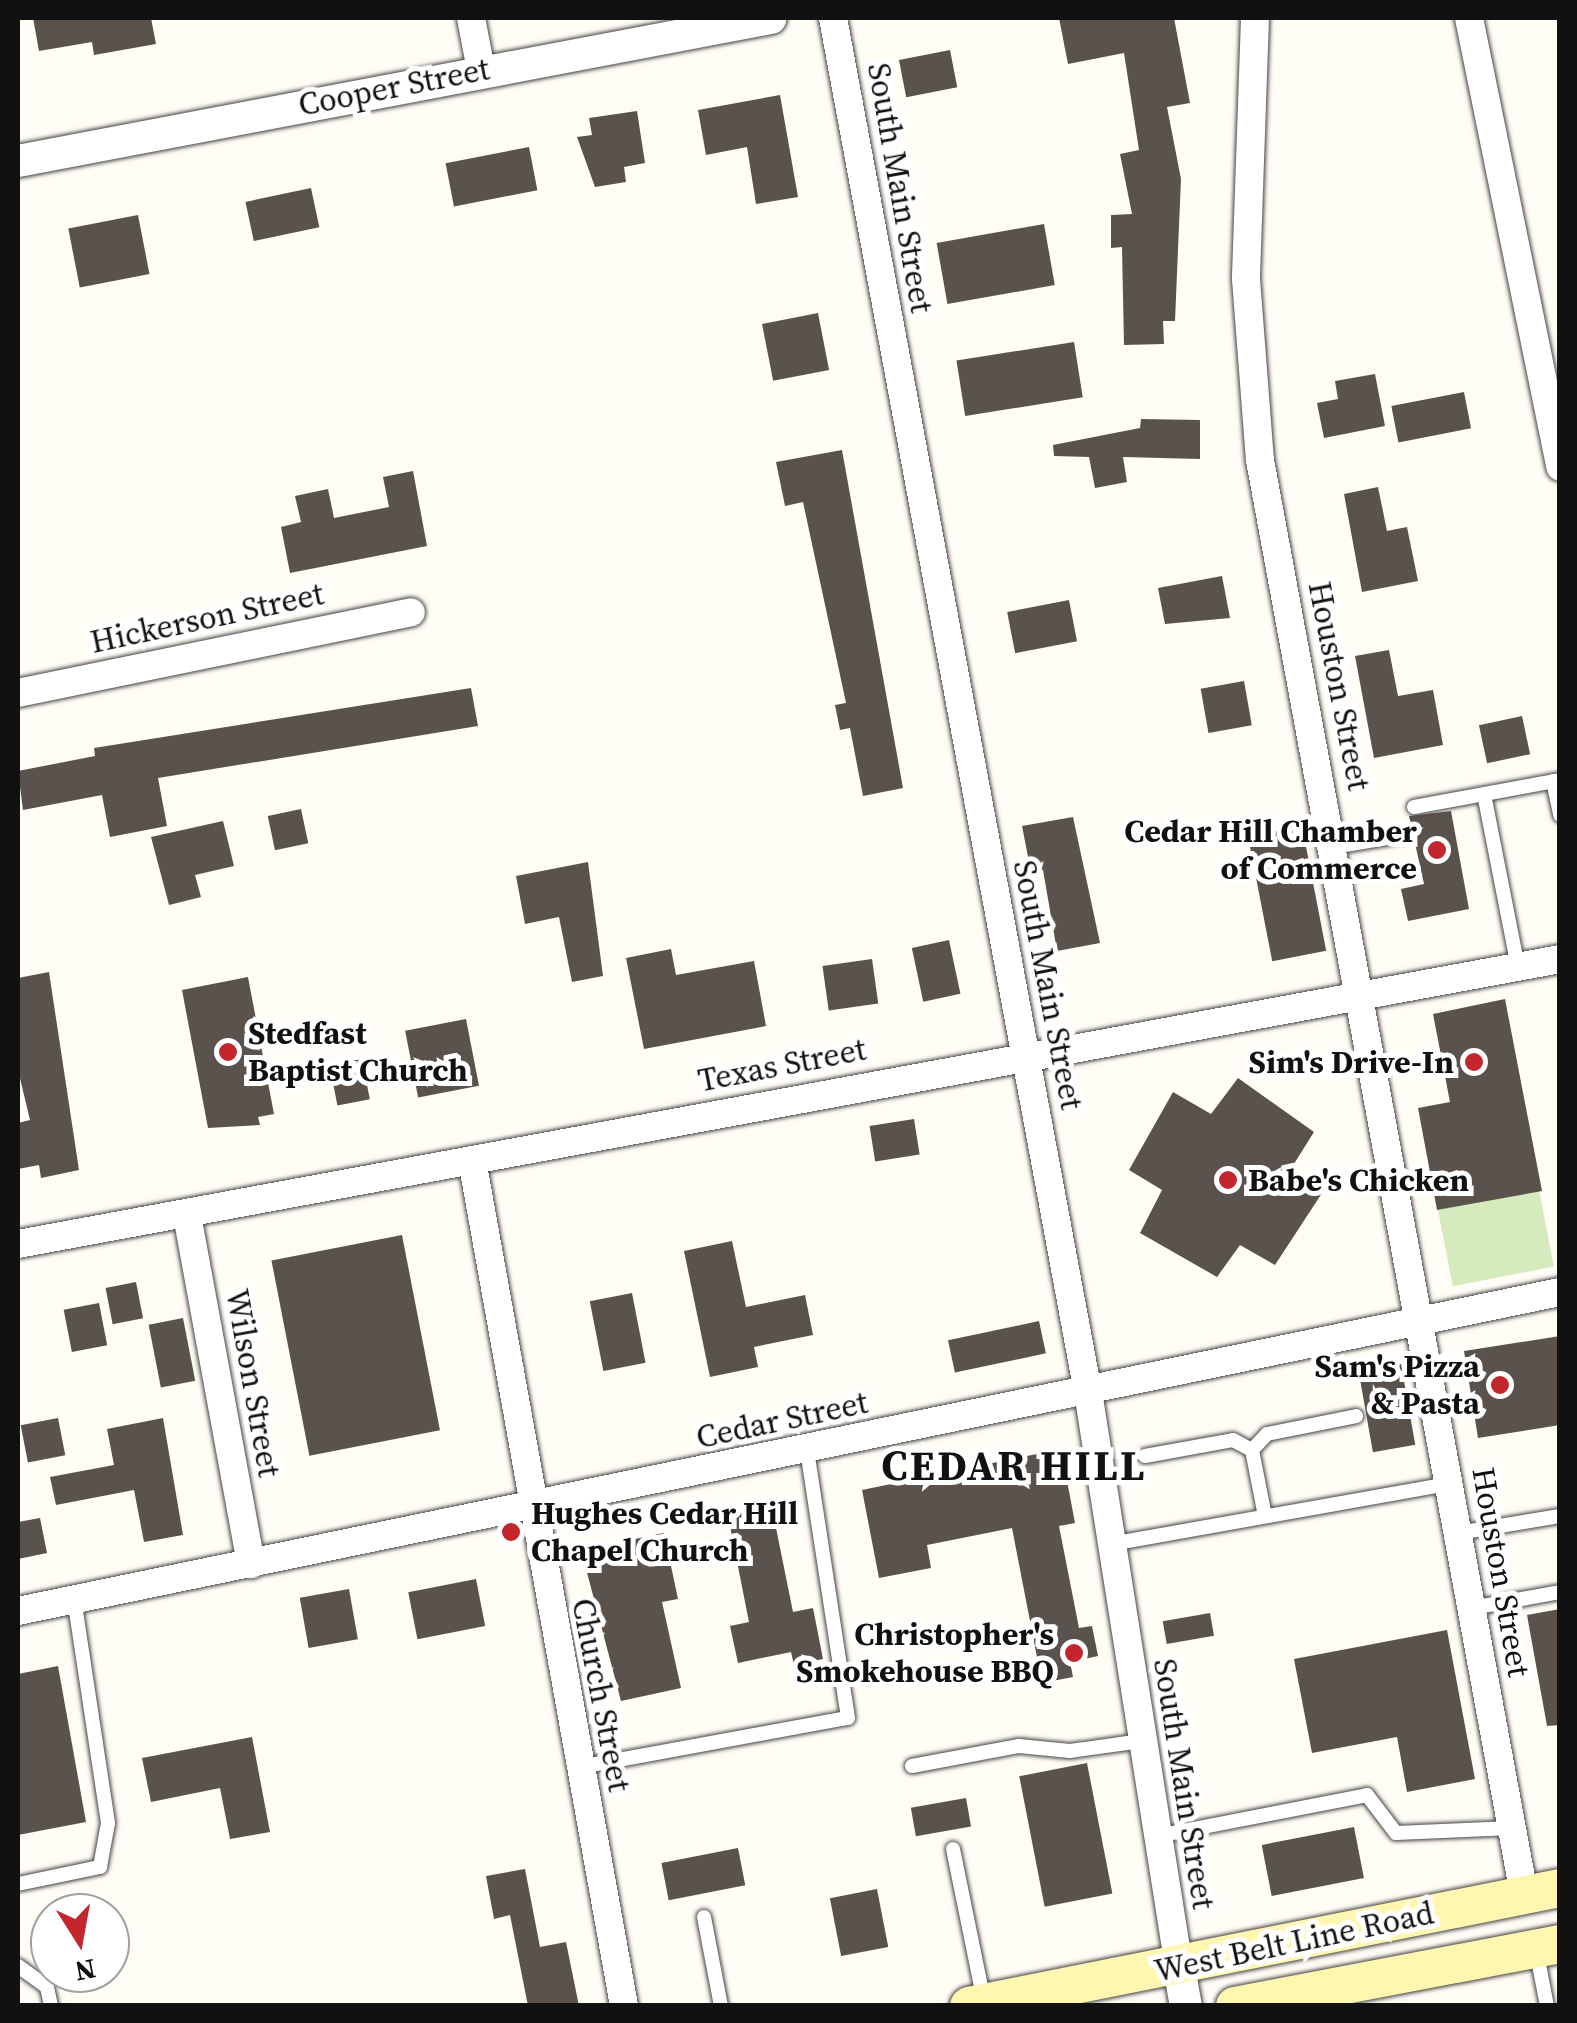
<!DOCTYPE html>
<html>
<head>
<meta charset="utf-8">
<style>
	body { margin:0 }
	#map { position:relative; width:1577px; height:2023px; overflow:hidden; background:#fffdf5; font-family:"Source Serif 4",serif }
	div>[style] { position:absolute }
	.green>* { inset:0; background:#d5ebbd; transform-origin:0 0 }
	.building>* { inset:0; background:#5a524d; transform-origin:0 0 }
	.roads { filter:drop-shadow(0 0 2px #444) drop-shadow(0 0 2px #444) }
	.service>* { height:14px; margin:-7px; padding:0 7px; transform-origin:7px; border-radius:7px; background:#fff }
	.minor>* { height:28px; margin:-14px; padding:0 14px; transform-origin:14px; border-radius:14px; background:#fff }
	.tertiary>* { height:32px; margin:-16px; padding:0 16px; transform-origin:16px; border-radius:16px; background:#fff }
	.secondary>* { height:38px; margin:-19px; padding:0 19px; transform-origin:19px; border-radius:19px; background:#fff6b0 }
	.dots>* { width:28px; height:28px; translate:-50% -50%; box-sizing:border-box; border:5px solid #fff; border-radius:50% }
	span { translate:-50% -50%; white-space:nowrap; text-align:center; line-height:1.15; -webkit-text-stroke:10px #fff; paint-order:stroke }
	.street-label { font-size:32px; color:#111 }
	.poi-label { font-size:32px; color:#111; font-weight:700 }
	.right { translate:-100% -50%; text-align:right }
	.left { translate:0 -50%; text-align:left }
	.district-label { font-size:42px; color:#111; font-weight:700; letter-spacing:2.5px }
	.frame { position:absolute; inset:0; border:20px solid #111; pointer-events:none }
	.north { position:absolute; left:30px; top:1893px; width:100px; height:100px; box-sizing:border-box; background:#fff; border:2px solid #a0a0a0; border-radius:50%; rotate:169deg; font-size:28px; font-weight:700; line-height:40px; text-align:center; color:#111 }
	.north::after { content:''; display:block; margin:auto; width:35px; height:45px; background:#c4262e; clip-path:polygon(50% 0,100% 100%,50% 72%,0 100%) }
</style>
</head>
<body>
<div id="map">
	<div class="green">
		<i style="left:1539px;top:1190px;width:78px;height:103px;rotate:79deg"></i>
	</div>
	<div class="building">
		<i style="clip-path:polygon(33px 18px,151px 18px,156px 44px,94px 55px,92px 42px,39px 51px)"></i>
		<i style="clip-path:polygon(1059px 18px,1174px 18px,1190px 103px,1167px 107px,1181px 179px,1175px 321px,1163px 321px,1164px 344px,1124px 345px,1122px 247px,1111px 248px,1111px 215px,1132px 214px,1120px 154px,1139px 150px,1124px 53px,1068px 64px)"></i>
		<i style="left:950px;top:50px;width:38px;height:52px;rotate:79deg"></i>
		<i style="clip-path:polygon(780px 95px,798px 197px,756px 204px,747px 147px,706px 155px,698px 110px)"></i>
		<i style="clip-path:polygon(637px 111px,645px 163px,624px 167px,626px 182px,595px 187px,577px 137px,592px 135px,589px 118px)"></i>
		<i style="left:529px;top:147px;width:44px;height:85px;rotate:79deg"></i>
		<i style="left:311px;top:188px;width:40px;height:67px;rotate:78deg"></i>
		<i style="left:138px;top:215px;width:60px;height:71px;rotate:79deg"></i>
		<i style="left:1044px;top:224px;width:62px;height:109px;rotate:80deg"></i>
		<i style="left:818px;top:313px;width:58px;height:57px;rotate:79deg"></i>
		<i style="left:1074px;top:342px;width:56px;height:119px;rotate:81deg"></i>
		<i style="clip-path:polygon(1375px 374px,1385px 426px,1324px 438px,1317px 403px,1338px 399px,1335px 381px)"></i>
		<i style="left:1464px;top:392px;width:37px;height:74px;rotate:79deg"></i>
		<i style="clip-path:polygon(1141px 419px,1200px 420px,1200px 459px,1123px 457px,1127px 482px,1095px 488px,1089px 457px,1054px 456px,1053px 445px,1140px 428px)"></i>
		<i style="clip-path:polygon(842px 450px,903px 788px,863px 796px,850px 728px,840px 730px,835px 705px,846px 703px,803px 502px,785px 506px,776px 462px)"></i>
		<i style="clip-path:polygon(413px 471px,427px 546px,290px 573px,281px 527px,301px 522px,295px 496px,328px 489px,334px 518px,389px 507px,383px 477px)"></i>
		<i style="clip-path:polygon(1378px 487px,1387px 531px,1407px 527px,1418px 581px,1362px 592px,1344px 494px)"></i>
		<i style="clip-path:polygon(1222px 576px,1230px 618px,1165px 624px,1158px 588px)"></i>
		<i style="left:1069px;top:600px;width:42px;height:63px;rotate:79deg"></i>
		<i style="clip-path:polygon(1389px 650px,1398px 696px,1433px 690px,1443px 745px,1374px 758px,1355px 656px)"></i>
		<i style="left:1244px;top:681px;width:45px;height:44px;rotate:80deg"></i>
		<i style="clip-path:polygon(471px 688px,478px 726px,158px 778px,167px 826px,110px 837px,102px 795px,23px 810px,18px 771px,95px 756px,94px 748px)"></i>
		<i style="left:1522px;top:716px;width:39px;height:44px;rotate:78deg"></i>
		<i style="left:301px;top:809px;width:35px;height:34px;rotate:78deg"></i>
		<i style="clip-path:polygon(1451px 811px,1469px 909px,1408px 921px,1401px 889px,1424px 884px,1409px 816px)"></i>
		<i style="clip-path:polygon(1073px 817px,1100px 943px,1057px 951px,1043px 870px,1031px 872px,1022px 826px)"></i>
		<i style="clip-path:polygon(223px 821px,234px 866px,195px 875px,201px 897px,169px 905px,151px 837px)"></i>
		<i style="left:1302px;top:826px;width:127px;height:55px;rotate:79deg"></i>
		<i style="clip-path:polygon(588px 862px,603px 976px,572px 982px,559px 917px,525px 924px,516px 876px)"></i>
		<i style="left:949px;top:940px;width:55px;height:38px;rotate:78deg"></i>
		<i style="clip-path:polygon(671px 949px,676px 975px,754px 961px,766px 1026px,644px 1049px,626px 958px)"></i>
		<i style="left:872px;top:959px;width:45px;height:50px;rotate:82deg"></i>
		<i style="clip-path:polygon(49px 972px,79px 1170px,41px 1178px,39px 1165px,18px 1169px,18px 1123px,30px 1120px,18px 1070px,18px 978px)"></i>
		<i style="clip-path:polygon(248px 977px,274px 1114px,258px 1117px,260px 1125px,208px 1128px,182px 990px)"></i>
		<i style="clip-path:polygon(1505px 999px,1542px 1191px,1437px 1210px,1418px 1108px,1450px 1102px,1433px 1014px)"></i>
		<i style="left:466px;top:1019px;width:68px;height:62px;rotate:79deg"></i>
		<i style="left:362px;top:1059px;width:41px;height:33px;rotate:79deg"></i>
		<i style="clip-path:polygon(1238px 1078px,1314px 1132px,1292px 1167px,1324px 1190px,1275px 1265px,1240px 1245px,1217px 1277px,1140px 1233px,1162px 1190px,1129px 1170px,1173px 1092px,1211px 1114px)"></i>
		<i style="left:914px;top:1119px;width:36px;height:45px;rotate:81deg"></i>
		<i style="left:402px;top:1235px;width:199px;height:133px;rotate:79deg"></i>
		<i style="clip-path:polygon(732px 1241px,746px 1307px,805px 1295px,813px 1335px,754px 1347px,758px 1367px,710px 1377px,684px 1251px)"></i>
		<i style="left:136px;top:1282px;width:37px;height:31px;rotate:79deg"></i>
		<i style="left:632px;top:1293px;width:71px;height:43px;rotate:79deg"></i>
		<i style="left:99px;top:1303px;width:43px;height:36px;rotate:79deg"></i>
		<i style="left:183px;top:1318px;width:64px;height:35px;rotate:79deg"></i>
		<i style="left:1039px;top:1321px;width:33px;height:93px;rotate:78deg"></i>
		<i style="clip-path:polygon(1560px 1336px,1560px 1425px,1478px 1438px,1464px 1351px)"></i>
		<i style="left:1401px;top:1364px;width:82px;height:43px;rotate:80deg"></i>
		<i style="left:58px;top:1418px;width:38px;height:38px;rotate:79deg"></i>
		<i style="clip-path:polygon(163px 1418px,183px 1535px,144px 1542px,134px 1490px,56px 1505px,50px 1477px,114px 1465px,107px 1429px)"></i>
		<i style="clip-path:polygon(1061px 1449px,1075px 1523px,1059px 1526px,1079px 1628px,1092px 1626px,1098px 1656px,1070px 1662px,1073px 1677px,1042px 1683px,1012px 1528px,927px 1545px,931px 1568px,879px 1578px,862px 1490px)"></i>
		<i style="clip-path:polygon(772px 1508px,793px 1612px,813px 1608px,823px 1659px,794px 1665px,791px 1652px,738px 1663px,730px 1626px,749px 1622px,728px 1516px)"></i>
		<i style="clip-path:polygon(40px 1518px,47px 1553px,18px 1559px,18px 1522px)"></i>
		<i style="clip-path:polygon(664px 1533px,678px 1599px,662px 1602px,681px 1688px,621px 1701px,581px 1550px)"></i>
		<i style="left:476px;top:1579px;width:48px;height:69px;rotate:79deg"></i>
		<i style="left:349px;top:1589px;width:51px;height:50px;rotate:80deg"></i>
		<i style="clip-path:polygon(1560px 1609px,1560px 1725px,1547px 1726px,1527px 1615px)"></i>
		<i style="left:1210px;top:1613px;width:23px;height:48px;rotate:80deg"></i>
		<i style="clip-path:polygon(1447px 1630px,1475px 1779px,1407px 1792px,1397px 1737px,1312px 1753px,1294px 1659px)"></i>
		<i style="clip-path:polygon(58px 1666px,86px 1822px,18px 1835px,18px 1674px)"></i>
		<i style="clip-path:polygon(252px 1737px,270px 1832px,230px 1839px,220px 1788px,151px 1802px,142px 1758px)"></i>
		<i style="left:1087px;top:1763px;width:133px;height:69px;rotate:79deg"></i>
		<i style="left:966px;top:1798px;width:29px;height:56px;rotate:80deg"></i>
		<i style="left:1354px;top:1827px;width:52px;height:94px;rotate:79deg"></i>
		<i style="left:738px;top:1848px;width:38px;height:78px;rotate:79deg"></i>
		<i style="clip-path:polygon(525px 1869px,540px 1947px,566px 1942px,579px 2006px,528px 2006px,510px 1915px,494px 1919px,486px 1876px)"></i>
		<i style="left:877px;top:1889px;width:59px;height:48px;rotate:79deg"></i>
	</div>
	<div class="roads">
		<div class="service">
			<i style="left:1553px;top:781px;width:35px;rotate:78deg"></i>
			<i style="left:1484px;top:794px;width:176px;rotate:78.9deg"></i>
			<i style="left:1414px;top:807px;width:148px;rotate:-10.5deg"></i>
			<i style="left:1334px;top:847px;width:72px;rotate:-9.6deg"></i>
			<i style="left:1252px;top:1450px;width:22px;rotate:-47deg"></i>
			<i style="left:1267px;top:1434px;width:91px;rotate:-11.4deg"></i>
			<i style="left:1145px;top:1456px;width:89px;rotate:-10.3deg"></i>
			<i style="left:1233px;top:1440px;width:21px;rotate:28deg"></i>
			<i style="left:1252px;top:1450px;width:67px;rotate:78.9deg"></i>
			<i style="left:1458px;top:1533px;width:103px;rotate:-9.5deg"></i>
			<i style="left:1111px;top:1544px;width:343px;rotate:-10.1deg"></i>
			<i style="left:1472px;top:1608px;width:89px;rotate:-10.3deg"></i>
			<i style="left:912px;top:1766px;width:109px;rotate:-10.6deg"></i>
			<i style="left:1019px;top:1746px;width:51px;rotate:5.6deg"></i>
			<i style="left:1070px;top:1751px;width:72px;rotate:-8deg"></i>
			<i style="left:580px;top:1767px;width:272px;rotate:-10.4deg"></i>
			<i style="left:848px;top:1718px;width:270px;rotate:-98.7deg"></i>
			<i style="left:1157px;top:1836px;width:214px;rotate:-11deg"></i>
			<i style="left:1367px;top:1795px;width:48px;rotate:52.7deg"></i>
			<i style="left:1396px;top:1833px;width:116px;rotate:-2.5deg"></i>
			<i style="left:953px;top:1849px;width:156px;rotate:78.5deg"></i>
			<i style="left:18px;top:1884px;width:84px;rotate:-11.7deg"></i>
			<i style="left:100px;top:1867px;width:45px;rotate:-79.7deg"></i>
			<i style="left:108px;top:1823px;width:227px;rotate:-98.6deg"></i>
			<i style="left:704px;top:1917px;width:91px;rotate:79.2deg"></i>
			<i style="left:1536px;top:1949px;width:58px;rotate:79.1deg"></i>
			<i style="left:18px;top:1966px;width:36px;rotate:36deg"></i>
			<i style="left:47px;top:1987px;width:19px;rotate:78deg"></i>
		</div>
		<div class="minor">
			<i style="left:471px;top:18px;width:53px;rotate:79.1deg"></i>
			<i style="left:833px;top:18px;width:1397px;rotate:79.49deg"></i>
			<i style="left:1088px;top:1392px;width:582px;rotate:81.01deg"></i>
			<i style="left:1255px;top:18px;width:261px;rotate:92deg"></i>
			<i style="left:1246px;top:279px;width:182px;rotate:85.6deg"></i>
			<i style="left:1260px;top:460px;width:1458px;rotate:79.57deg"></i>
			<i style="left:1469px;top:18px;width:458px;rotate:78.5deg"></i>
			<i style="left:18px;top:693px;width:401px;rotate:-11.6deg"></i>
			<i style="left:472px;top:1160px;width:860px;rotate:79.81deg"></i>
			<i style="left:187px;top:1215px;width:355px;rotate:79.6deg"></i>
			<i style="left:18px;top:1244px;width:1568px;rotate:-10.47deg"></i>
			<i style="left:18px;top:1611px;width:1575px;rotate:-11.69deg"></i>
		</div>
		<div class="tertiary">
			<i style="left:18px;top:161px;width:766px;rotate:-10.75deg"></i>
			<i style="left:1179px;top:1967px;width:40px;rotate:80deg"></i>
		</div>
		<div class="secondary">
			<i style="left:969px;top:2006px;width:603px;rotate:-11.29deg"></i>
			<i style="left:1235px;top:2006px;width:331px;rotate:-10.8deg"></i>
		</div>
	</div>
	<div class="dots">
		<i style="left:1437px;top:850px;background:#c4262e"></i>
		<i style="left:228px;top:1052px;background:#c4262e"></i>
		<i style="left:1474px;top:1062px;background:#c4262e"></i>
		<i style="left:1228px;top:1180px;background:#c4262e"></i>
		<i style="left:1500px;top:1385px;background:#c4262e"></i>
		<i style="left:511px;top:1532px;background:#c4262e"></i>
		<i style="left:1074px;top:1653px;background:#c4262e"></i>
	</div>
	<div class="street-label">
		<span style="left:394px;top:87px;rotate:-11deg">Cooper Street</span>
		<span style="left:900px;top:188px;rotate:80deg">South Main Street</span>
		<span style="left:207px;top:618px;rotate:-12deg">Hickerson Street</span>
		<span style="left:1339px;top:686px;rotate:79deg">Houston Street</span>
		<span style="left:1048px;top:985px;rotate:79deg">South Main Street</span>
		<span style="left:782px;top:1065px;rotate:-11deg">Texas Street</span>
		<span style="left:253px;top:1383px;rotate:80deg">Wilson Street</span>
		<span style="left:782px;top:1420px;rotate:-12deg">Cedar Street</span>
		<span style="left:1501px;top:1572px;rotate:80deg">Houston Street</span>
		<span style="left:601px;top:1695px;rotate:79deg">Church Street</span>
		<span style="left:1184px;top:1784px;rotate:81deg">South Main Street</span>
		<span style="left:1294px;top:1942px;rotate:-12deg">West Belt Line Road</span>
	</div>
	<div class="poi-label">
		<span class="right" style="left:1417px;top:850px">Cedar Hill Chamber<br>of Commerce</span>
		<span class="left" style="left:248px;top:1052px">Stedfast<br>Baptist Church</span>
		<span class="right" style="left:1454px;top:1062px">Sim's Drive-In</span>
		<span class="left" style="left:1248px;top:1180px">Babe's Chicken</span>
		<span class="right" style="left:1480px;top:1385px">Sam's Pizza<br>&amp; Pasta</span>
		<span class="left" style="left:531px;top:1532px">Hughes Cedar Hill<br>Chapel Church</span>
		<span class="right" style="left:1054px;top:1653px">Christopher's<br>Smokehouse BBQ</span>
	</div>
	<div class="district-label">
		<span style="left:1014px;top:1465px">CEDAR HILL</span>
	</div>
	<div class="frame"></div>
	<div class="north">N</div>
</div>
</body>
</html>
